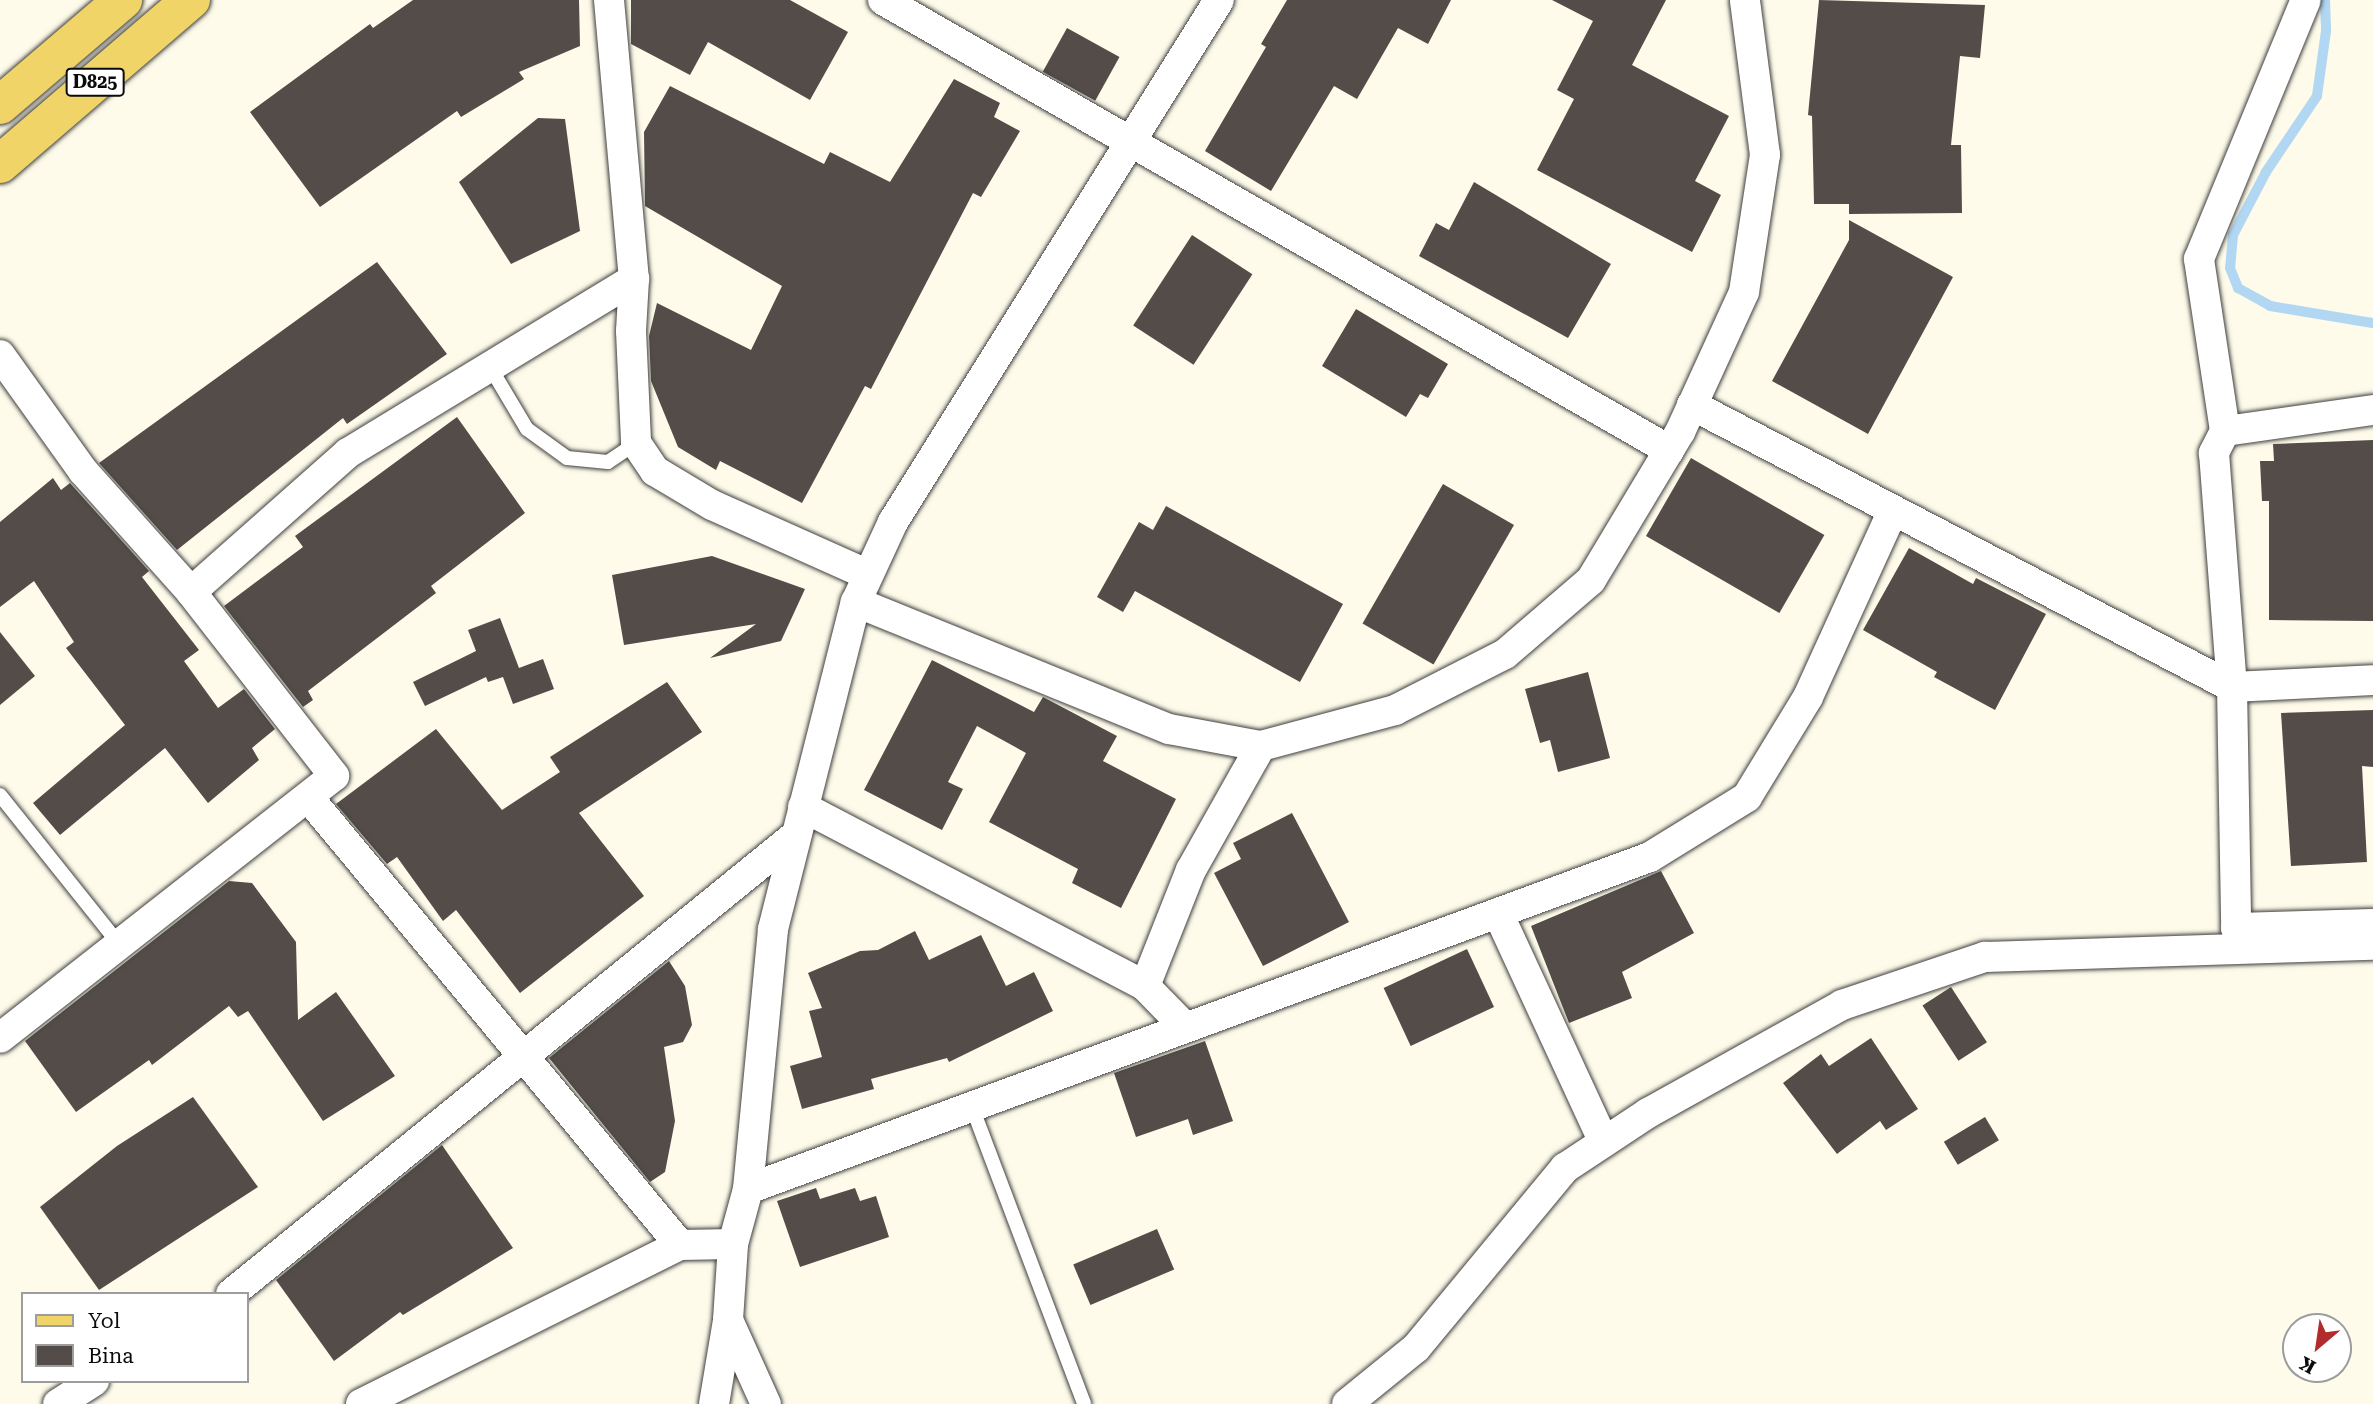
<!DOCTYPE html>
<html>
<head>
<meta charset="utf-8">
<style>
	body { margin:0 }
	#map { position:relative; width:2373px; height:1404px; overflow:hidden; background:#fefbea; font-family:"Roboto Serif",serif }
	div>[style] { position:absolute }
	.stream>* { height:10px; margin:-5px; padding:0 5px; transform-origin:5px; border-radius:5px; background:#b2d7f2 }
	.building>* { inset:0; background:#534c48; transform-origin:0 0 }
	.roads { filter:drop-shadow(0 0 2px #3e3e3e) drop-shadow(0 0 2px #3e3e3e) }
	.service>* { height:14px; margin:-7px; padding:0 7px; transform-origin:7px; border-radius:7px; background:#fff }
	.minor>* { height:30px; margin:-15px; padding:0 15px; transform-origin:15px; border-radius:15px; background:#fff }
	.primary>* { height:38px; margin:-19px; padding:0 19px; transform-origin:19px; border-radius:19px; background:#f0d467 }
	span { translate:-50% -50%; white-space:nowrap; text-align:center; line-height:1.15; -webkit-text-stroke:7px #fff; paint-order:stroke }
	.shield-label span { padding:2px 5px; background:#fff; border:2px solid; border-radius:5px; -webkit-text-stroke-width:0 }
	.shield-label { font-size:18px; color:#0b0b0b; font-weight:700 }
	.legend { position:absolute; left:21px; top:1292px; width:228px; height:91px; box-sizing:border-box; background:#fff; border:2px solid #9d9d9d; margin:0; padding:9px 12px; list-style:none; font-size:21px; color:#0b0b0b }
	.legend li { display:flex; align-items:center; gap:14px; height:35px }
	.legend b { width:35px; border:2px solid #9d9d9d }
	.north { position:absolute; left:2282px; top:1313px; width:70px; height:70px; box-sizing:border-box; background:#fff; border:2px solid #9d9d9d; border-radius:50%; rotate:209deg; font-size:19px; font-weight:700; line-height:28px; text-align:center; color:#0b0b0b }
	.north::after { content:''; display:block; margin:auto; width:24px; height:32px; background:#b12c2d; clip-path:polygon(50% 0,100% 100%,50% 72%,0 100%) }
</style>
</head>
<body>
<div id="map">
	<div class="stream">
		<i style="left:2325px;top:0;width:31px;rotate:88deg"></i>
		<i style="left:2326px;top:31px;width:66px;rotate:97.9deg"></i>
		<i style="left:2317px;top:96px;width:92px;rotate:123.9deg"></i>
		<i style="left:2266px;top:172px;width:71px;rotate:117.6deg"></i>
		<i style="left:2233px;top:235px;width:33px;rotate:95deg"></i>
		<i style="left:2230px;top:268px;width:22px;rotate:68deg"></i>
		<i style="left:2238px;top:288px;width:37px;rotate:29deg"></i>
		<i style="left:2270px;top:306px;width:104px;rotate:9.4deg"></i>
	</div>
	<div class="building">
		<i style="clip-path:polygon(413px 0,579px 0,580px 46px,519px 72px,524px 79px,461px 117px,457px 111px,320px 207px,250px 112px,370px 24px,373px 28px)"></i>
		<i style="clip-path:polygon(631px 0,790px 0,848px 32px,810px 100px,708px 42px,690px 75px,631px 44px)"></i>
		<i style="clip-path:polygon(1287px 0,1451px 0,1428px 44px,1398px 28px,1357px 99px,1334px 86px,1271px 191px,1205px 151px,1266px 47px,1261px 44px)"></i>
		<i style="clip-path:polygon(1552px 0,1666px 0,1632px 65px,1729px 116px,1695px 181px,1721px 195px,1692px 252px,1537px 170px,1574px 99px,1557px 90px,1593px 21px)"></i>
		<i style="clip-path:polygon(1819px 0,1985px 5px,1980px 58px,1960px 56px,1951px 145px,1961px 145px,1962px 213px,1849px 214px,1849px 204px,1814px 204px,1812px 116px,1808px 115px)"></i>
		<i style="left:1067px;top:28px;width:60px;height:50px;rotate:29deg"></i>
		<i style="clip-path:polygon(954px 79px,1000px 103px,994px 117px,1020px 131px,981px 197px,973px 193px,871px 389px,865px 386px,802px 503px,720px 461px,716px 470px,678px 447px,651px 381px,649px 336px,657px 303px,751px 350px,782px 286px,645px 206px,644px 132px,670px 86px,824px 164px,830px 152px,890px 182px)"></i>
		<i style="clip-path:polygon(538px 118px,565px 119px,580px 231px,511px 264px,459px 182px)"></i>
		<i style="clip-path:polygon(1474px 182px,1611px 264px,1568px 338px,1419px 256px,1436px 223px,1449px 230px)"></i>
		<i style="clip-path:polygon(1849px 220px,1953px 277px,1868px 434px,1772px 381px,1849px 240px)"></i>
		<i style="left:1192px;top:235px;width:72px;height:108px;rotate:33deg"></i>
		<i style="clip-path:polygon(377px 262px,447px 354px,347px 424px,343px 418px,177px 550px,99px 463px)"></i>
		<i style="clip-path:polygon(1356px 309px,1448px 364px,1428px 398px,1420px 394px,1406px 417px,1322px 366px)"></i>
		<i style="clip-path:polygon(457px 417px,525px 513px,431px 586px,436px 593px,308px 691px,313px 700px,303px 707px,224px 606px,303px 547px,295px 536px)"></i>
		<i style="clip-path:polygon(2373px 440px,2373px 621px,2269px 620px,2269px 501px,2262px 501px,2260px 461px,2274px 461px,2273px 444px)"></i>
		<i style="left:1691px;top:458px;width:154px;height:90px;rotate:30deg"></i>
		<i style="clip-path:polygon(53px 478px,61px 490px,70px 483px,149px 571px,142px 577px,199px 650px,184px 661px,218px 708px,244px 689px,275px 729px,252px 748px,259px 760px,208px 803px,165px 748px,60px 835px,33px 803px,125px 725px,66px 648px,74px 642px,34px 581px,0 607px,0 522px)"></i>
		<i style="left:1443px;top:484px;width:82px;height:161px;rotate:30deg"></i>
		<i style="clip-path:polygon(1166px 506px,1343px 604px,1300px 682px,1135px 591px,1123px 612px,1097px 597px,1139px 522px,1153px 530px)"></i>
		<i style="clip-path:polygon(1909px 548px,1973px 584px,1976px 578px,2046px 614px,1995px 710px,1934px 677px,1937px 672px,1863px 630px)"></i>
		<i style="clip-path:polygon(712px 556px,805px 589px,781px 641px,710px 658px,756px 624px,624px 645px,612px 575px)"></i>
		<i style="clip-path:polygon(500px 618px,519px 668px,543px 659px,554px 689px,513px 704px,503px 677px,488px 682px,486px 677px,425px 706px,413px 682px,476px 651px,468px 630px)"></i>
		<i style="clip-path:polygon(0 632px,35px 676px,0 705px)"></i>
		<i style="clip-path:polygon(932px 660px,1034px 712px,1043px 697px,1117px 736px,1103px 761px,1176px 799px,1121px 908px,1072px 883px,1078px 869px,989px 822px,1026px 753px,977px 726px,948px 782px,963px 789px,942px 830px,864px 790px)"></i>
		<i style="clip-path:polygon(1588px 672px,1610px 758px,1558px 772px,1550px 740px,1540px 743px,1525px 689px)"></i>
		<i style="clip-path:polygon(667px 682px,702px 732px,579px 813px,644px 896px,520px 993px,456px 910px,443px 921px,397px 857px,387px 864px,336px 804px,436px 729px,502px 810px,560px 772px,550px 757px)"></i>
		<i style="clip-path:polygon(2373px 710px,2373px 767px,2362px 766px,2367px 862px,2291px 866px,2281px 713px)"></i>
		<i style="clip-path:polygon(1292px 813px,1349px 922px,1263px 966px,1214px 873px,1241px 859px,1233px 843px)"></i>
		<i style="clip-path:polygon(1661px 871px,1694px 933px,1622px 972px,1632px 998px,1569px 1023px,1531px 926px)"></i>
		<i style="clip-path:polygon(229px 881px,252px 883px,296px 942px,298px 1020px,336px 992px,395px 1076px,323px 1121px,248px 1011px,238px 1017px,229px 1006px,152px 1065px,149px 1060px,76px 1112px,25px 1041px)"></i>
		<i style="clip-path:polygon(915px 931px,929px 960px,981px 935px,1006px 986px,1034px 972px,1053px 1011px,949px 1062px,947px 1058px,871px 1079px,874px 1089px,802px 1109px,790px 1066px,822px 1057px,809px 1011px,822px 1008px,808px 973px,860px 951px,878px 950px)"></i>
		<i style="left:1467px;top:949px;width:64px;height:92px;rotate:65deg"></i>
		<i style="clip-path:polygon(669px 961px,685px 986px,692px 1025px,683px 1042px,664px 1047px,675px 1121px,665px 1172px,650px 1182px,549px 1058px)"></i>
		<i style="left:1951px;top:987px;width:66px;height:34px;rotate:57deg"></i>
		<i style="clip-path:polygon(1871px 1038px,1918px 1109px,1886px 1130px,1880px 1121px,1837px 1154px,1783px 1083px,1821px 1054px,1829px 1066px)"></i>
		<i style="clip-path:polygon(1205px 1041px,1233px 1121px,1193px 1135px,1188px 1119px,1136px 1137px,1114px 1073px)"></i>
		<i style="clip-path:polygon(193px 1097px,258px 1187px,99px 1290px,40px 1207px,117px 1146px)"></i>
		<i style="left:1985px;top:1117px;width:27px;height:48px;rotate:59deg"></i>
		<i style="clip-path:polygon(442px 1145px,513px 1248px,403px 1315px,400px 1312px,334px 1361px,276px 1280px)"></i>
		<i style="clip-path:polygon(816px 1188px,820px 1199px,855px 1188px,860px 1201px,876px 1196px,889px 1237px,800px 1267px,777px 1201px)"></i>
		<i style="left:1157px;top:1229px;width:44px;height:91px;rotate:67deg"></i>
	</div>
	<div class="roads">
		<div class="service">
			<i style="left:490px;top:367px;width:72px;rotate:59.2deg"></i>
			<i style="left:527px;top:429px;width:49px;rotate:35.9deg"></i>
			<i style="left:567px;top:458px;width:41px;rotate:5.6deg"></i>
			<i style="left:608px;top:462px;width:34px;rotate:-34deg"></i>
			<i style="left:0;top:795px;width:191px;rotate:51.4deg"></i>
			<i style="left:972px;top:1107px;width:317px;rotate:69.3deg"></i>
		</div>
		<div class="minor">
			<i style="left:609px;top:0;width:280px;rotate:84.9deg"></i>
			<i style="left:634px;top:279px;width:52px;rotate:93.3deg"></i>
			<i style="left:631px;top:331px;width:112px;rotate:87.4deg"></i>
			<i style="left:636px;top:443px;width:34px;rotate:56deg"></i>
			<i style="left:655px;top:471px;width:66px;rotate:30.8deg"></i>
			<i style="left:712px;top:505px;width:169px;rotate:24.1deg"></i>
			<i style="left:883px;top:0;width:906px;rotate:29.79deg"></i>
			<i style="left:0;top:355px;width:143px;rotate:54.4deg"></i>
			<i style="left:83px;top:471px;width:162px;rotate:48.2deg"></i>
			<i style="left:191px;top:592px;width:233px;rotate:52.1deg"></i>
			<i style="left:334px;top:776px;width:424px;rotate:141.9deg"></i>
			<i style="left:1692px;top:405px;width:609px;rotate:27.57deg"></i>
			<i style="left:2232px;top:687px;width:141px;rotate:-2.8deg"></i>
			<i style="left:2373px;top:410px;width:149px;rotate:171.9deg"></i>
			<i style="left:2225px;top:431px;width:25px;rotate:117deg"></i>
			<i style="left:2214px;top:453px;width:235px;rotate:85.6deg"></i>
			<i style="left:2232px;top:687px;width:241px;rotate:89deg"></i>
			<i style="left:2236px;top:928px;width:137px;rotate:-1.7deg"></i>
			<i style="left:2225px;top:431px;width:174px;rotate:-98.6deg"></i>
			<i style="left:2199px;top:259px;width:280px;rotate:-67.6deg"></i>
			<i style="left:191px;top:592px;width:210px;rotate:-41.5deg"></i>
			<i style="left:348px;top:453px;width:335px;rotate:-31.3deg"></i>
			<i style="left:856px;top:602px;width:338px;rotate:22.1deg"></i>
			<i style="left:1169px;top:729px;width:94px;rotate:10.5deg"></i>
			<i style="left:1261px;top:746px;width:139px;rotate:-15deg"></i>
			<i style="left:1395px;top:710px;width:123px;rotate:-27deg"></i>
			<i style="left:1505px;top:654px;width:113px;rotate:-40.7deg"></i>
			<i style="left:1591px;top:580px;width:173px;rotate:-59deg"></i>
			<i style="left:1680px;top:432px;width:154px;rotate:-65.4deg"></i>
			<i style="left:1744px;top:292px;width:139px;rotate:-81.3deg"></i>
			<i style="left:1765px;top:155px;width:156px;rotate:-97.4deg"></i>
			<i style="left:308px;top:797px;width:582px;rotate:50.3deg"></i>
			<i style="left:803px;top:807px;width:386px;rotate:27.6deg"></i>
			<i style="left:1498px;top:913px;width:252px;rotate:65.2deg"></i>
			<i style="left:1183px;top:1025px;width:54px;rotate:-134.3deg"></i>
			<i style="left:1145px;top:986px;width:125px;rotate:-68.4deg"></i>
			<i style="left:1191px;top:870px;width:142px;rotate:-60.6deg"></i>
			<i style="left:748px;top:1189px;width:961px;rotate:-20.21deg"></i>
			<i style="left:1650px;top:857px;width:114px;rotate:-31.7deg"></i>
			<i style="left:1747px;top:797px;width:117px;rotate:-58.6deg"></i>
			<i style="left:1808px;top:697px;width:202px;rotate:-65.5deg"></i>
			<i style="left:231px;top:1294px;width:728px;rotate:-39.09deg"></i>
			<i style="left:728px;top:1320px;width:92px;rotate:65.7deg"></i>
			<i style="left:58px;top:1404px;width:43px;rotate:-32.6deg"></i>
			<i style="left:361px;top:1404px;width:356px;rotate:-26.5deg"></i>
			<i style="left:680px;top:1245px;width:53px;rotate:-1.1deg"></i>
			<i style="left:714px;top:1404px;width:85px;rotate:-80.5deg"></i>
			<i style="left:728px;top:1320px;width:76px;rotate:-86.2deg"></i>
			<i style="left:733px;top:1244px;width:57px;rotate:-74.7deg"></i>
			<i style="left:748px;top:1189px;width:261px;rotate:-84.5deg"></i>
			<i style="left:773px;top:929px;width:337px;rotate:-75.8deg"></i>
			<i style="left:856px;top:602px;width:88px;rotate:-65.2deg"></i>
			<i style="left:893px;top:522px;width:615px;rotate:-58.01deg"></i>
			<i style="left:1347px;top:1404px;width:89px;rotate:-39.1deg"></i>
			<i style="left:1416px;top:1348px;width:234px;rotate:-50.4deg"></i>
			<i style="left:1565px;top:1168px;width:100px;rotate:-33.5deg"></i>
			<i style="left:1648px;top:1113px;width:222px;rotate:-29.1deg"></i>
			<i style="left:1842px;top:1005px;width:151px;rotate:-18.6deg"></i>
			<i style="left:1985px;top:957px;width:388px;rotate:-1.8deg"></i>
		</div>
		<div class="primary">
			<i style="left:0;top:105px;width:162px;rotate:-40.5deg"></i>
			<i style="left:0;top:164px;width:252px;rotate:-40.7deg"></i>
		</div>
	</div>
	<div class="shield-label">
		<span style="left:95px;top:82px">D825</span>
	</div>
	<ul class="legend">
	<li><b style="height:9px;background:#f0d467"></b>Yol</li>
	<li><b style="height:19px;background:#534c48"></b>Bina</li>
	</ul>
	<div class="north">K</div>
</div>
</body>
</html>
